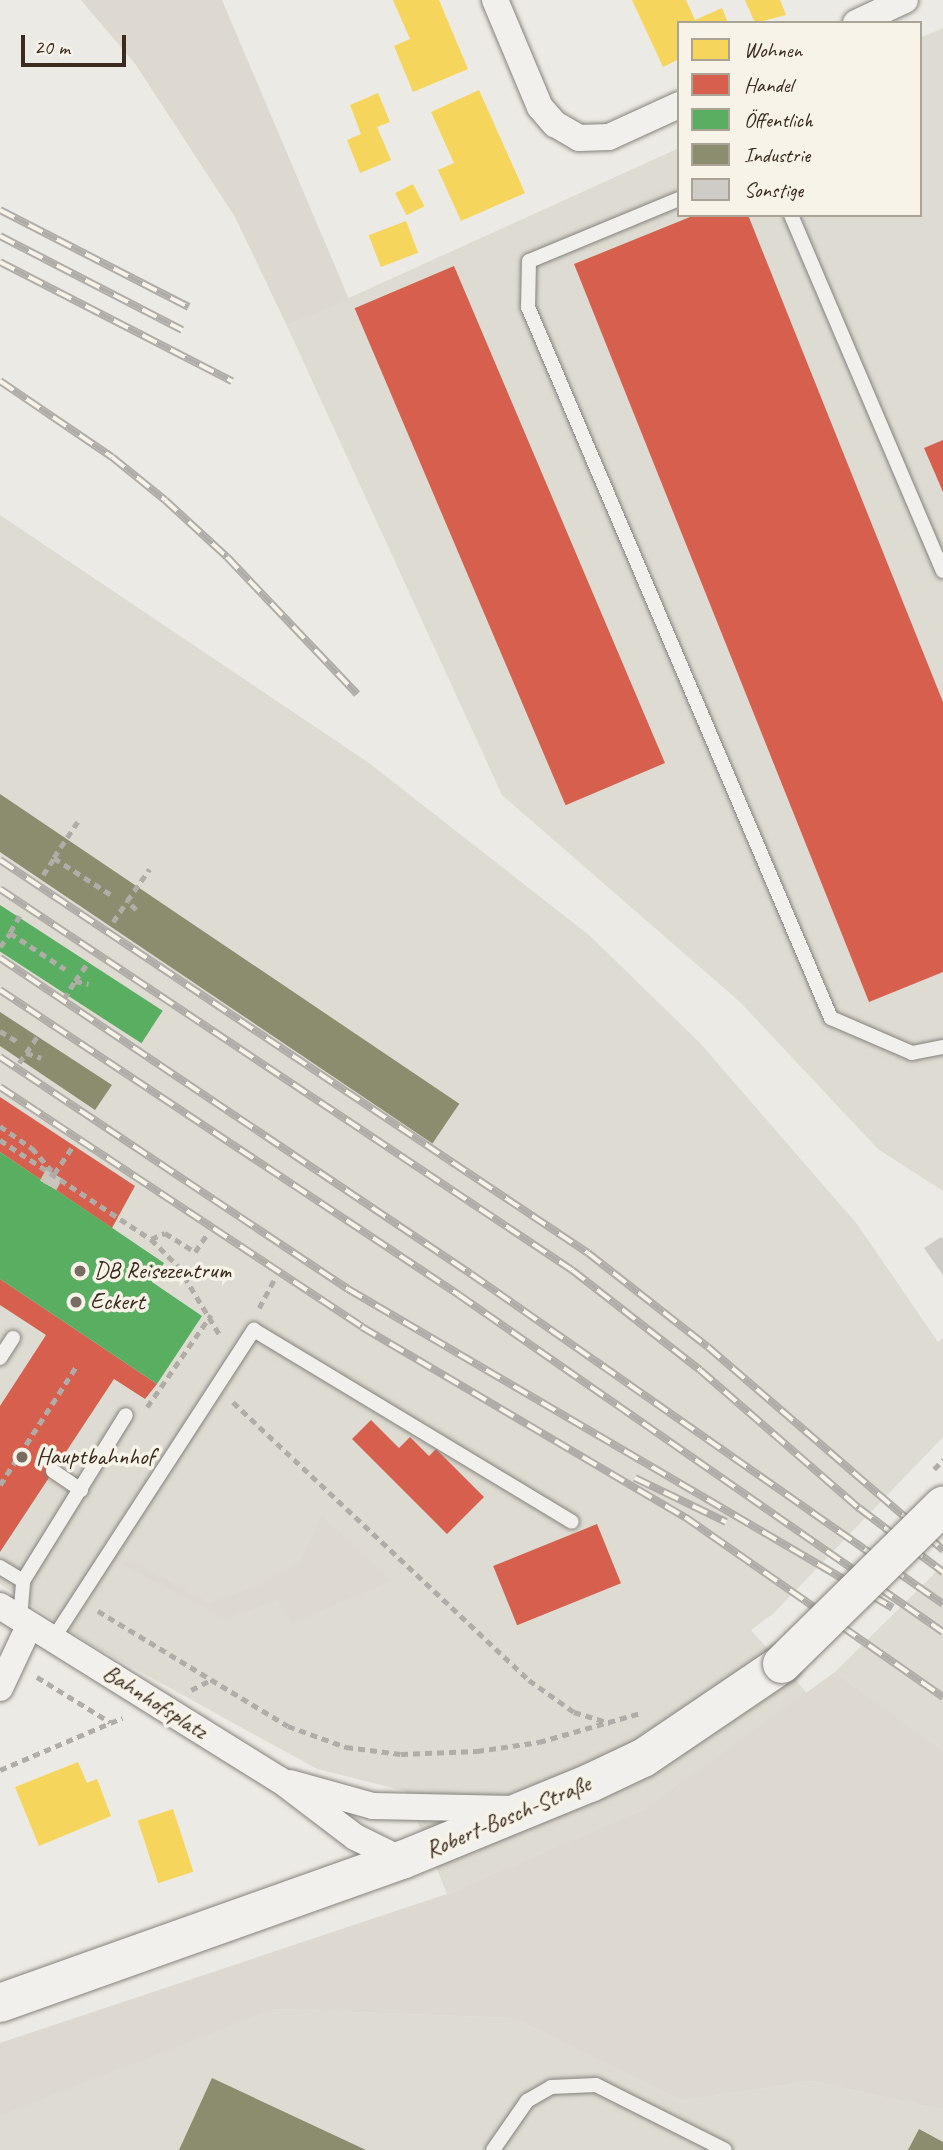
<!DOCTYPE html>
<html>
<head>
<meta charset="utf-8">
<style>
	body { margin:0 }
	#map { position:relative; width:943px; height:2150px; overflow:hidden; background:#eceae4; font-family:Caveat,sans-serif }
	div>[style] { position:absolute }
	.built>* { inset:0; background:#dedbd2 }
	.green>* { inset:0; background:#ddd9d0 }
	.homes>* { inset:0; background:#f6d55c; transform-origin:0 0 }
	.shops>* { inset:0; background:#d6604d; transform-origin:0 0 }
	.public>* { inset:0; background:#5aae61; transform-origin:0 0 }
	.industry>* { inset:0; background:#8c8c6e; transform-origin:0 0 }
	.building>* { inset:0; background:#cfccc7 }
	.pedestrian-tunnel>* { height:19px; margin-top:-9.5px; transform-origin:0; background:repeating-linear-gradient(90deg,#c9c4bc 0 19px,transparent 0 29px) }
	.path>* { height:4.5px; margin-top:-2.25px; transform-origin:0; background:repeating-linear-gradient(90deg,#b0ada8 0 7px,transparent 0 12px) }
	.roads { filter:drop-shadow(0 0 2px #86827c) drop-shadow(0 0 2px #86827c) }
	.service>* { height:14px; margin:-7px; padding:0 7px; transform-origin:7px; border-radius:7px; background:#f1f0ec }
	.minor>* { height:26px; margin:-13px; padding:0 13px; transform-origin:13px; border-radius:13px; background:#f1f0ec }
	.secondary>* { height:38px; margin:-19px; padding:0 19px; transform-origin:19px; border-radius:19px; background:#f1f0ec }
	.rail>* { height:8px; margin-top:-4px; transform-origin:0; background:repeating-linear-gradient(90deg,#f7f3e8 0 16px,#b0ada8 0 32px); box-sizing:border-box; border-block:2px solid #b0ada8 }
	.path-bridge>* { height:4.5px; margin-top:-2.25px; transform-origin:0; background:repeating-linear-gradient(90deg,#b0ada8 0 7px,transparent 0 12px) }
	.bridges { filter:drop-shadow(0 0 2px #86827c) drop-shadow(0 0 2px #86827c) }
	.secondary-bridge>* { height:38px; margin:-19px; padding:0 19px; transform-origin:19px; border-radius:19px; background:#f1f0ec }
	.dots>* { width:19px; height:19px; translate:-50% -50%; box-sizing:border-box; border:4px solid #f7f3e8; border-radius:50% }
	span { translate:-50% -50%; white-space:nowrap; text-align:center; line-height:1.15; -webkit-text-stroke:7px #f7f3e8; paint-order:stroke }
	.poi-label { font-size:24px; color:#3b2a1e }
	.left { translate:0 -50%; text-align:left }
	.street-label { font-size:24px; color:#3b2a1e }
	.legend { position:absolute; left:677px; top:21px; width:245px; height:196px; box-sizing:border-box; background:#f7f3e8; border:2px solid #aca397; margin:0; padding:9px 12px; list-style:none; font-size:21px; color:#3b2a1e }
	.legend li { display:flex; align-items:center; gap:14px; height:35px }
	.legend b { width:35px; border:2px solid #aca397 }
	.scale { position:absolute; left:21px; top:35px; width:105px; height:32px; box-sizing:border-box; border:4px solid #3b2a1e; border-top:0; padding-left:9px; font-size:21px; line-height:24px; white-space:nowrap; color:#3b2a1e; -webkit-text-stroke:5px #f7f3e8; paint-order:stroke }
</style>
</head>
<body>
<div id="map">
	<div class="built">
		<i style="clip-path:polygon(943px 28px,943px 1191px,878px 1149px,740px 1002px,502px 795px,287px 326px,679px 148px,679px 215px,920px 215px,920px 38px)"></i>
		<i style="clip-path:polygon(0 515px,369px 763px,589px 935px,699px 1042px,857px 1224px,938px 1342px,943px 1338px,943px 1437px,774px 1613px,751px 1630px,807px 1693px,645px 1808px,447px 1894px,405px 1791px,317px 1769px,90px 1644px,0 1584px)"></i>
		<i style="clip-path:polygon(943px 1565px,943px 1750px,835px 1672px)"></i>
		<i style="clip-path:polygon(274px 2009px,511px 2018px,683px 2101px,811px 2081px,943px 2110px,943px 2150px,0 2150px,0 2115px,8px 2110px)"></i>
	</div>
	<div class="green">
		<i style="clip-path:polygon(81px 0,222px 0,349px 299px,287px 326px,235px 217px,136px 65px)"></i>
		<i style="clip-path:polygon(322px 1516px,391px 1581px,292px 1623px,277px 1600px,225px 1619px,123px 1565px,128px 1558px,209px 1603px,260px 1585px,299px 1563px)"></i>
		<i style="clip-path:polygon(835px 1672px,943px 1750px,943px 2110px,811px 2081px,683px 2101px,511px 2018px,274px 2009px,0 2115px,0 2043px,447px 1894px,645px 1808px)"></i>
	</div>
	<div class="homes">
		<i style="clip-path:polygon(393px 0,439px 0,468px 69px,413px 92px,394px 46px,410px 39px)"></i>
		<i style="clip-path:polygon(632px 0,686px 0,695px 20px,722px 8px,728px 23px,679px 23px,679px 59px,663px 67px)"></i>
		<i style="clip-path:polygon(745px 0,780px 0,786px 15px,755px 23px)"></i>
		<i style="clip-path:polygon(479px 90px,525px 193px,461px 221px,438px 170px,454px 163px,431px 112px)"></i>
		<i style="clip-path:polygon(378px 93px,390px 122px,377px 127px,391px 160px,360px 173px,347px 140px,361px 134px,350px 105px)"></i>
		<i style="left:413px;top:184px;width:25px;height:20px;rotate:63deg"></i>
		<i style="left:406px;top:221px;width:34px;height:40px;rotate:69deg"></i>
		<i style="clip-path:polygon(78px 1762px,87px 1783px,97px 1779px,111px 1816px,39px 1846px,15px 1787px)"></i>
		<i style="left:173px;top:1809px;width:66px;height:37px;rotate:72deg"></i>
	</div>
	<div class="shops">
		<i style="clip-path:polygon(695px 215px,748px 215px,943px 702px,943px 972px,869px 1002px,574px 264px)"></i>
		<i style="left:454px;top:266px;width:540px;height:108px;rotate:67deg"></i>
		<i style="clip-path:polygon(943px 440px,943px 492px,924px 448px)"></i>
		<i style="clip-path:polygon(0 1097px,135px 1186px,112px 1228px,0 1152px)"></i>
		<i style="clip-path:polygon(0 1279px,157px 1384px,145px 1399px,114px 1379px,0 1552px,0 1406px,46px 1335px,0 1305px)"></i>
		<i style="clip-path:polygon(371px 1420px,399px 1448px,410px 1437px,429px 1456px,436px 1449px,484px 1497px,447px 1534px,352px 1439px)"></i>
		<i style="left:597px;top:1524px;width:64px;height:112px;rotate:68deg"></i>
	</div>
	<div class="public">
		<i style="left:0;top:905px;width:194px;height:39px;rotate:33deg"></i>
		<i style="clip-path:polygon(0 1152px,164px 1263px,152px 1282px,202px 1316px,157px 1384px,0 1279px)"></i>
	</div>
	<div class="industry">
		<i style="left:0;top:794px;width:554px;height:48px;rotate:34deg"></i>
		<i style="clip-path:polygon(0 1012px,112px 1085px,95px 1110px,0 1046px)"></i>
		<i style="clip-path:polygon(212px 2078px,366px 2150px,179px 2150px)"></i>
		<i style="clip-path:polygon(919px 2129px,943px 2142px,943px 2150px,908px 2150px)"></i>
	</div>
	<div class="building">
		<i style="clip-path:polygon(941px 1237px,943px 1239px,943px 1275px,924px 1248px)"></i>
	</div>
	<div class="pedestrian-tunnel">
		<i style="left:48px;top:1185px;width:13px;rotate:-61deg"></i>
	</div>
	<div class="path">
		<i style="left:78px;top:822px;width:43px;rotate:123.7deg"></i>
		<i style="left:54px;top:858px;width:70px;rotate:32.8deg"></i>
		<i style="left:43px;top:875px;width:20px;rotate:-57deg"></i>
		<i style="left:136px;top:910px;width:13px;rotate:-135deg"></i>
		<i style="left:127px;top:901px;width:39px;rotate:-55deg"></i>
		<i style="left:20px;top:916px;width:20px;rotate:120deg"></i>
		<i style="left:10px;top:933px;width:66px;rotate:33.2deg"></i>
		<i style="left:113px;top:922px;width:25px;rotate:-56deg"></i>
		<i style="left:0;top:947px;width:17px;rotate:-54deg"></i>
		<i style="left:75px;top:981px;width:24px;rotate:-55deg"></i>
		<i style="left:64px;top:999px;width:21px;rotate:-59deg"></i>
		<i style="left:75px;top:981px;width:14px;rotate:12deg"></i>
		<i style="left:0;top:1031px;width:21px;rotate:31deg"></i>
		<i style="left:26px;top:1053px;width:23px;rotate:-56deg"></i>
		<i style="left:19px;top:1063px;width:12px;rotate:-55deg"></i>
		<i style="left:26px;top:1053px;width:16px;rotate:18deg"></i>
		<i style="left:0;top:1126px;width:39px;rotate:35deg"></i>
		<i style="left:32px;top:1148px;width:30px;rotate:49deg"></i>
		<i style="left:0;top:1140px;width:181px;rotate:33.3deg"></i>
		<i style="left:151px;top:1239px;width:38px;rotate:45deg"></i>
		<i style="left:178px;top:1266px;width:81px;rotate:58.7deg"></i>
		<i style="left:54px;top:1174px;width:36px;rotate:-56deg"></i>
		<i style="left:151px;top:1239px;width:15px;rotate:-23deg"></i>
		<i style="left:165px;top:1233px;width:36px;rotate:32deg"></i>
		<i style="left:195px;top:1252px;width:23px;rotate:-56deg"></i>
		<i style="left:259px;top:1308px;width:34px;rotate:-62deg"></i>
		<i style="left:233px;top:1402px;width:406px;rotate:43.2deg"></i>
		<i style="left:529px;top:1680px;width:55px;rotate:35.4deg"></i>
		<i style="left:574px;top:1712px;width:38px;rotate:17deg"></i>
		<i style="left:147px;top:1407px;width:112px;rotate:-55.2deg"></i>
		<i style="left:0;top:1485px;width:143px;rotate:-57.3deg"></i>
		<i style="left:98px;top:1611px;width:222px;rotate:31.2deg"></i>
		<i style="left:288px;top:1726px;width:62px;rotate:19.9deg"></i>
		<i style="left:346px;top:1747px;width:55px;rotate:7.3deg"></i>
		<i style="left:401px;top:1754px;width:76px;rotate:-2.3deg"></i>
		<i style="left:477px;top:1751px;width:63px;rotate:-8.3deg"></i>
		<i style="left:539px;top:1742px;width:105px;rotate:-16deg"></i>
		<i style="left:37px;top:1677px;width:86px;rotate:31.7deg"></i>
		<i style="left:191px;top:1690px;width:22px;rotate:-27deg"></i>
		<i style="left:0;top:1770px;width:133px;rotate:-23.1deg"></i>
	</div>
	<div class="roads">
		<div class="service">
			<i style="left:679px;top:199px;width:162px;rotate:157.5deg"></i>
			<i style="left:529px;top:261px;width:46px;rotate:91.2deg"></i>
			<i style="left:528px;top:307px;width:773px;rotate:66.92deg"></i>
			<i style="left:831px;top:1018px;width:88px;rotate:23.4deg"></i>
			<i style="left:912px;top:1053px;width:32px;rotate:-11deg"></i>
			<i style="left:791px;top:215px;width:387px;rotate:66.9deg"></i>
			<i style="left:0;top:1358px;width:24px;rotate:-57deg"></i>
			<i style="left:53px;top:1471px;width:34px;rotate:34deg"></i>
			<i style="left:0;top:1567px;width:27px;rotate:31deg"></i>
			<i style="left:20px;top:1618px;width:37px;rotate:-85deg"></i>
			<i style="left:23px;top:1581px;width:195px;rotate:-58.2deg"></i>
			<i style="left:53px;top:1639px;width:369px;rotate:-57deg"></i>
			<i style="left:254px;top:1330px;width:371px;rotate:31.1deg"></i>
			<i style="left:493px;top:2150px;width:60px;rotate:-55.2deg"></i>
			<i style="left:527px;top:2101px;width:28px;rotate:-30deg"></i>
			<i style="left:551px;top:2087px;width:45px;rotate:-2.5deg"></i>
			<i style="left:596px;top:2085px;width:144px;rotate:26.7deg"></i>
		</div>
		<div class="minor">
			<i style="left:495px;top:0;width:116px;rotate:67.2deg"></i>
			<i style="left:540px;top:107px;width:23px;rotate:49deg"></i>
			<i style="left:555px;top:124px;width:28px;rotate:30deg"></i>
			<i style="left:579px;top:138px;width:30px;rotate:-2deg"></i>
			<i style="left:609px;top:137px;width:77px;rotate:-24.6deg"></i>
			<i style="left:856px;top:23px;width:54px;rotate:-25.1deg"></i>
			<i style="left:0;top:1606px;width:330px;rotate:31.9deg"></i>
			<i style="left:280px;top:1780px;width:94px;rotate:37.2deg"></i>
			<i style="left:355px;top:1837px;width:52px;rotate:26.1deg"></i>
			<i style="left:0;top:1688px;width:68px;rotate:-64.9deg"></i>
			<i style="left:290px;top:1783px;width:86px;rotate:15.5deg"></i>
			<i style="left:373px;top:1806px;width:141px;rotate:1.2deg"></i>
		</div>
		<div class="secondary">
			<i style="left:0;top:2003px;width:427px;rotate:-19.6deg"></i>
			<i style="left:402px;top:1860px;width:203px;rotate:-22.3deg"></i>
			<i style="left:590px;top:1783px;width:59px;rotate:-25.3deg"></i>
			<i style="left:643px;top:1758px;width:168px;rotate:-34.1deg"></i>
		</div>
	</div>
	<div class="rail">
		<i style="left:0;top:210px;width:212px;rotate:27.2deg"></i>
		<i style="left:0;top:236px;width:205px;rotate:27.3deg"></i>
		<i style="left:0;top:262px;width:261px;rotate:27.2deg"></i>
		<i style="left:0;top:381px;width:135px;rotate:34.2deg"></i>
		<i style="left:112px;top:457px;width:68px;rotate:39.1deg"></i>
		<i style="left:165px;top:500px;width:84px;rotate:42.6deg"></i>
		<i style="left:227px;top:557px;width:189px;rotate:46.5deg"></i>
		<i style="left:0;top:860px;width:707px;rotate:33.76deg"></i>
		<i style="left:588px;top:1253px;width:152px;rotate:38.1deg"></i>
		<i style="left:708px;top:1347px;width:311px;rotate:40.8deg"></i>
		<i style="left:0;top:889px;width:687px;rotate:33.67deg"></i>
		<i style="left:572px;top:1270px;width:162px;rotate:38deg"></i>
		<i style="left:700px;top:1370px;width:211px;rotate:41deg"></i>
		<i style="left:859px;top:1508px;width:106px;rotate:37.3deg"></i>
		<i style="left:0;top:958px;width:567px;rotate:33.86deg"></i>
		<i style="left:471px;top:1274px;width:576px;rotate:34.96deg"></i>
		<i style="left:0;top:990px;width:551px;rotate:33.6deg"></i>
		<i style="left:459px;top:1295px;width:590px;rotate:34.85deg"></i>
		<i style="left:0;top:1057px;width:418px;rotate:33.7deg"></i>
		<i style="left:348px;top:1289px;width:631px;rotate:30.34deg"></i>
		<i style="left:0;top:1087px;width:434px;rotate:33.5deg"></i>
		<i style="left:362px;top:1327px;width:375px;rotate:30.5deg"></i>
		<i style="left:685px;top:1517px;width:315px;rotate:34.9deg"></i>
		<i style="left:635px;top:1478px;width:101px;rotate:25.8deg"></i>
	</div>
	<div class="path-bridge">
		<i style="left:934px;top:1469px;width:13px;rotate:-45deg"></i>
	</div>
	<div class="bridges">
		<div class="secondary-bridge">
			<i style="left:782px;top:1664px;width:226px;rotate:-44.5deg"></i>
		</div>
	</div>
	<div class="dots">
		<i style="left:80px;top:1271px;background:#796d63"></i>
		<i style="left:76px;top:1302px;background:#796d63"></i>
		<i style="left:22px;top:1457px;background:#796d63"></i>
	</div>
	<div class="poi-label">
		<span class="left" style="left:94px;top:1271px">DB Reisezentrum</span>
		<span class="left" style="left:90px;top:1302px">Eckert</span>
		<span class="left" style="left:36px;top:1457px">Hauptbahnhof</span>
	</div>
	<div class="street-label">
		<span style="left:155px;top:1702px;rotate:32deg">Bahnhofsplatz</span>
		<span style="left:508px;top:1817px;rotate:-23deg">Robert-Bosch-Straße</span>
	</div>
	<ul class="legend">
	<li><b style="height:19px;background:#f6d55c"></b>Wohnen</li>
	<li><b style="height:19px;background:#d6604d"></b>Handel</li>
	<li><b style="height:19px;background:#5aae61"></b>Öffentlich</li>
	<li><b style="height:19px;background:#8c8c6e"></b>Industrie</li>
	<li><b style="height:19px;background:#cfccc7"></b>Sonstige</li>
	</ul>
	<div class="scale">20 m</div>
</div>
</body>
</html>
